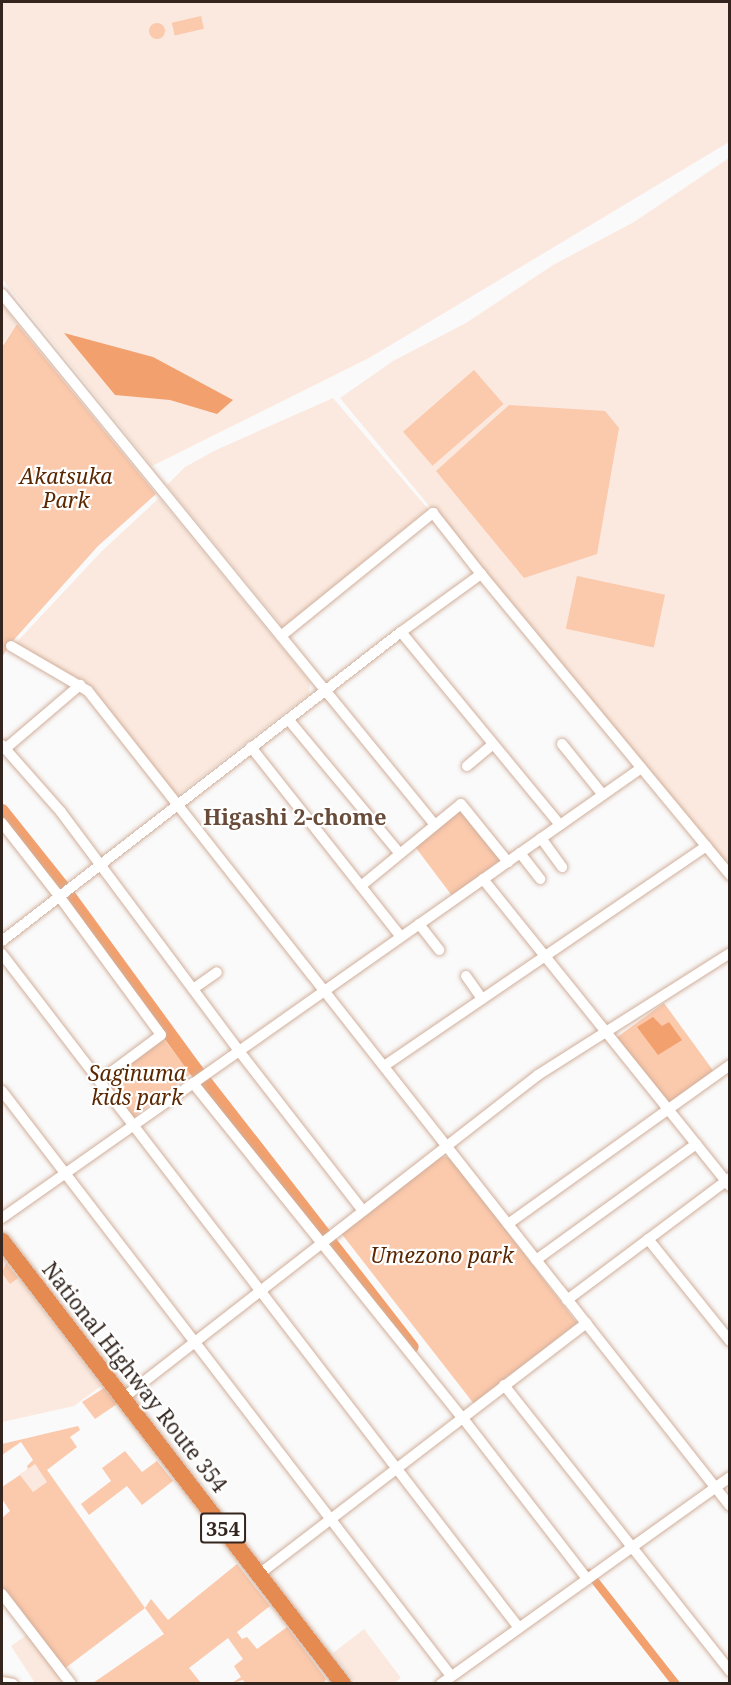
<!DOCTYPE html>
<html>
<head>
<meta charset="utf-8">
<style>
	body { margin:0 }
	#map { position:relative; width:731px; height:1685px; overflow:hidden; background:#fafafa; font-family:"Noto Serif",serif }
	div>[style] { position:absolute }
	.built>* { inset:0; background:#fbe9df; transform-origin:0 0 }
	.green>* { inset:0; background:#fbc9ac; transform-origin:0 0 }
	.round { border-radius:50% }
	.water>* { inset:0; background:#f2a06d }
	.canal>* { height:8px; margin:-4px; padding:0 4px; transform-origin:4px; border-radius:4px; background:#f2a06d }
	.river>* { height:14px; margin:-7px; padding:0 7px; transform-origin:7px; border-radius:7px; background:#f2a06d }
	.roads { filter:drop-shadow(0 0 2px #d1af9b) drop-shadow(0 0 2px #d1af9b) }
	.minor>* { height:10px; margin:-5px; padding:0 5px; transform-origin:5px; border-radius:5px; background:#fff }
	.highway>* { height:16px; margin:-8px; padding:0 8px; transform-origin:8px; border-radius:8px; background:#e58b51 }
	span { translate:-50% -50%; white-space:nowrap; text-align:center; line-height:1.15; -webkit-text-stroke:4.5px #fff; paint-order:stroke }
	.shield-label span { padding:2px 4px; background:#fff; border:2px solid; border-radius:4px; -webkit-text-stroke-width:0 }
	.shield-label { font-size:20px; color:#34261f; font-weight:700 }
	.park-label { font-size:21px; color:#5a2700; font-style:italic }
	.street-label { font-size:21px; color:#34261f }
	.neighbourhood-label { font-size:22px; color:#684b39; font-weight:700 }
	.frame { position:absolute; inset:0; border:3px solid #34261f; pointer-events:none }
</style>
</head>
<body>
<div id="map">
	<div class="built">
		<i style="clip-path:polygon(2px 2px,729px 2px,729px 142px,369px 358px,152px 466px,2px 279px)"></i>
		<i style="clip-path:polygon(729px 158px,729px 869px,340px 398px,393px 361px,466px 323px,553px 265px,634px 222px)"></i>
		<i style="clip-path:polygon(2px 304px,17px 324px,2px 345px)"></i>
		<i style="clip-path:polygon(333px 398px,428px 509px,285px 626px,282px 626px,167px 485px,185px 467px,216px 450px)"></i>
		<i style="clip-path:polygon(159px 498px,310px 682px,309px 694px,179px 794px,174px 794px,91px 689px,15px 644px,101px 552px)"></i>
		<i style="clip-path:polygon(2px 1257px,101px 1386px,74px 1406px,2px 1422px)"></i>
		<i style="left:35px;top:1464px;width:22px;height:19px;rotate:56deg"></i>
		<i style="clip-path:polygon(364px 1629px,401px 1678px,394px 1683px,356px 1683px,333px 1653px)"></i>
		<i style="clip-path:polygon(28px 1634px,61px 1676px,58px 1683px,35px 1683px,11px 1646px)"></i>
	</div>
	<div class="green">
		<i style="left:201px;top:16px;width:13px;height:30px;rotate:77deg"></i>
		<i class="round" style="left:149px;top:23px;width:16px;height:16px"></i>
		<i style="clip-path:polygon(17px 324px,156px 494px,98px 546px,11px 643px,2px 657px,2px 347px)"></i>
		<i style="left:474px;top:370px;width:45px;height:94px;rotate:49deg"></i>
		<i style="clip-path:polygon(509px 405px,605px 411px,619px 428px,597px 554px,524px 578px,436px 471px)"></i>
		<i style="left:577px;top:576px;width:90px;height:54px;rotate:12deg"></i>
		<i style="left:461px;top:808px;width:65px;height:60px;rotate:53deg"></i>
		<i style="left:664px;top:1003px;width:86px;height:59px;rotate:54deg"></i>
		<i style="left:164px;top:1039px;width:44px;height:73px;rotate:53deg"></i>
		<i style="clip-path:polygon(440px 1156px,451px 1158px,577px 1323px,474px 1404px,341px 1233px)"></i>
		<i style="clip-path:polygon(6px 1263px,18px 1278px,10px 1284px,2px 1273px)"></i>
		<i style="clip-path:polygon(104px 1388px,117px 1404px,95px 1419px,82px 1402px)"></i>
		<i style="clip-path:polygon(78px 1426px,80px 1430px,70px 1437px,77px 1447px,47px 1470px,145px 1608px,151px 1599px,168px 1620px,237px 1564px,270px 1606px,237px 1632px,242px 1639px,247px 1637px,257px 1649px,287px 1627px,326px 1679px,324px 1683px,246px 1684px,243px 1680px,232px 1683px,241px 1677px,234px 1666px,243px 1659px,228px 1638px,189px 1668px,201px 1683px,93px 1683px,164px 1634px,145px 1608px,64px 1669px,2px 1587px,2px 1518px,10px 1511px,2px 1499px,2px 1487px,20px 1475px,33px 1492px,47px 1482px,35px 1464px,28px 1469px,27px 1466px,33px 1460px,21px 1442px,2px 1455px,2px 1444px)"></i>
		<i style="clip-path:polygon(125px 1451px,142px 1472px,157px 1461px,173px 1481px,142px 1505px,127px 1486px,89px 1515px,81px 1504px,111px 1481px,102px 1468px)"></i>
	</div>
	<div class="water">
		<i style="clip-path:polygon(64px 333px,153px 357px,233px 400px,217px 414px,170px 400px,115px 395px)"></i>
		<i style="clip-path:polygon(653px 1017px,662px 1026px,669px 1022px,682px 1040px,658px 1055px,637px 1027px)"></i>
	</div>
	<div class="canal">
		<i style="left:589px;top:1573px;width:141px;rotate:51.9deg"></i>
	</div>
	<div class="river">
		<i style="left:2px;top:811px;width:95px;rotate:51.4deg"></i>
		<i style="left:61px;top:885px;width:229px;rotate:53.9deg"></i>
		<i style="left:196px;top:1070px;width:351px;rotate:52.1deg"></i>
	</div>
	<div class="roads">
		<div class="minor">
			<i style="left:2px;top:294px;width:685px;rotate:50.8deg"></i>
			<i style="left:401px;top:632px;width:250px;rotate:50.5deg"></i>
			<i style="left:281px;top:636px;width:196px;rotate:-39deg"></i>
			<i style="left:433px;top:513px;width:78px;rotate:51.8deg"></i>
			<i style="left:11px;top:646px;width:89px;rotate:30.3deg"></i>
			<i style="left:88px;top:691px;width:1037px;rotate:51.77deg"></i>
			<i style="left:288px;top:719px;width:175px;rotate:50.3deg"></i>
			<i style="left:562px;top:744px;width:65px;rotate:51.2deg"></i>
			<i style="left:2px;top:745px;width:89px;rotate:48.6deg"></i>
			<i style="left:61px;top:812px;width:298px;rotate:53.3deg"></i>
			<i style="left:239px;top:1051px;width:202px;rotate:52.2deg"></i>
			<i style="left:251px;top:747px;width:242px;rotate:51.7deg"></i>
			<i style="left:5px;top:749px;width:99px;rotate:-40.5deg"></i>
			<i style="left:467px;top:766px;width:34px;rotate:-40deg"></i>
			<i style="left:2px;top:823px;width:93px;rotate:52deg"></i>
			<i style="left:59px;top:896px;width:172px;rotate:53.7deg"></i>
			<i style="left:161px;top:1035px;width:77px;rotate:143.4deg"></i>
			<i style="left:541px;top:838px;width:36px;rotate:54deg"></i>
			<i style="left:520px;top:853px;width:33px;rotate:52deg"></i>
			<i style="left:483px;top:879px;width:394px;rotate:51.2deg"></i>
			<i style="left:361px;top:886px;width:129px;rotate:-39.4deg"></i>
			<i style="left:461px;top:804px;width:75px;rotate:51deg"></i>
			<i style="left:419px;top:924px;width:33px;rotate:52deg"></i>
			<i style="left:2px;top:941px;width:505px;rotate:-37.76deg"></i>
			<i style="left:401px;top:632px;width:99px;rotate:-35.9deg"></i>
			<i style="left:481px;top:574px;width:391px;rotate:50.4deg"></i>
			<i style="left:2px;top:954px;width:849px;rotate:52.51deg"></i>
			<i style="left:466px;top:976px;width:28px;rotate:55deg"></i>
			<i style="left:193px;top:989px;width:29px;rotate:-35deg"></i>
			<i style="left:384px;top:1066px;width:390px;rotate:-34.3deg"></i>
			<i style="left:193px;top:1083px;width:429px;rotate:51.2deg"></i>
			<i style="left:462px;top:1417px;width:205px;rotate:52.3deg"></i>
			<i style="left:2px;top:1091px;width:737px;rotate:52.49deg"></i>
			<i style="left:2px;top:1218px;width:782px;rotate:-35.15deg"></i>
			<i style="left:508px;top:1224px;width:273px;rotate:-35.6deg"></i>
			<i style="left:648px;top:1239px;width:131px;rotate:51.2deg"></i>
			<i style="left:536px;top:1260px;width:198px;rotate:-35.9deg"></i>
			<i style="left:567px;top:1300px;width:204px;rotate:-36.8deg"></i>
			<i style="left:504px;top:1385px;width:365px;rotate:51.7deg"></i>
			<i style="left:123px;top:1398px;width:526px;rotate:-37.89deg"></i>
			<i style="left:538px;top:1075px;width:227px;rotate:-32.4deg"></i>
			<i style="left:258px;top:1575px;width:414px;rotate:-37.5deg"></i>
			<i style="left:2px;top:1594px;width:113px;rotate:52.5deg"></i>
			<i style="left:2px;top:1682px;width:11px;rotate:10deg"></i>
			<i style="left:441px;top:1684px;width:355px;rotate:-35.6deg"></i>
		</div>
		<div class="highway">
			<i style="left:2px;top:1241px;width:559px;rotate:52.41deg"></i>
		</div>
	</div>
	<div class="shield-label">
		<span style="left:223px;top:1528px">354</span>
	</div>
	<div class="park-label">
		<span style="left:66px;top:488px">Akatsuka<br>Park</span>
		<span style="left:137px;top:1085px">Saginuma<br>kids park</span>
		<span style="left:442px;top:1255px">Umezono park</span>
	</div>
	<div class="street-label">
		<span style="left:135px;top:1377px;rotate:52deg">National Highway Route 354</span>
	</div>
	<div class="neighbourhood-label">
		<span style="left:295px;top:817px">Higashi 2-chome</span>
	</div>
	<div class="frame"></div>
</div>
</body>
</html>
